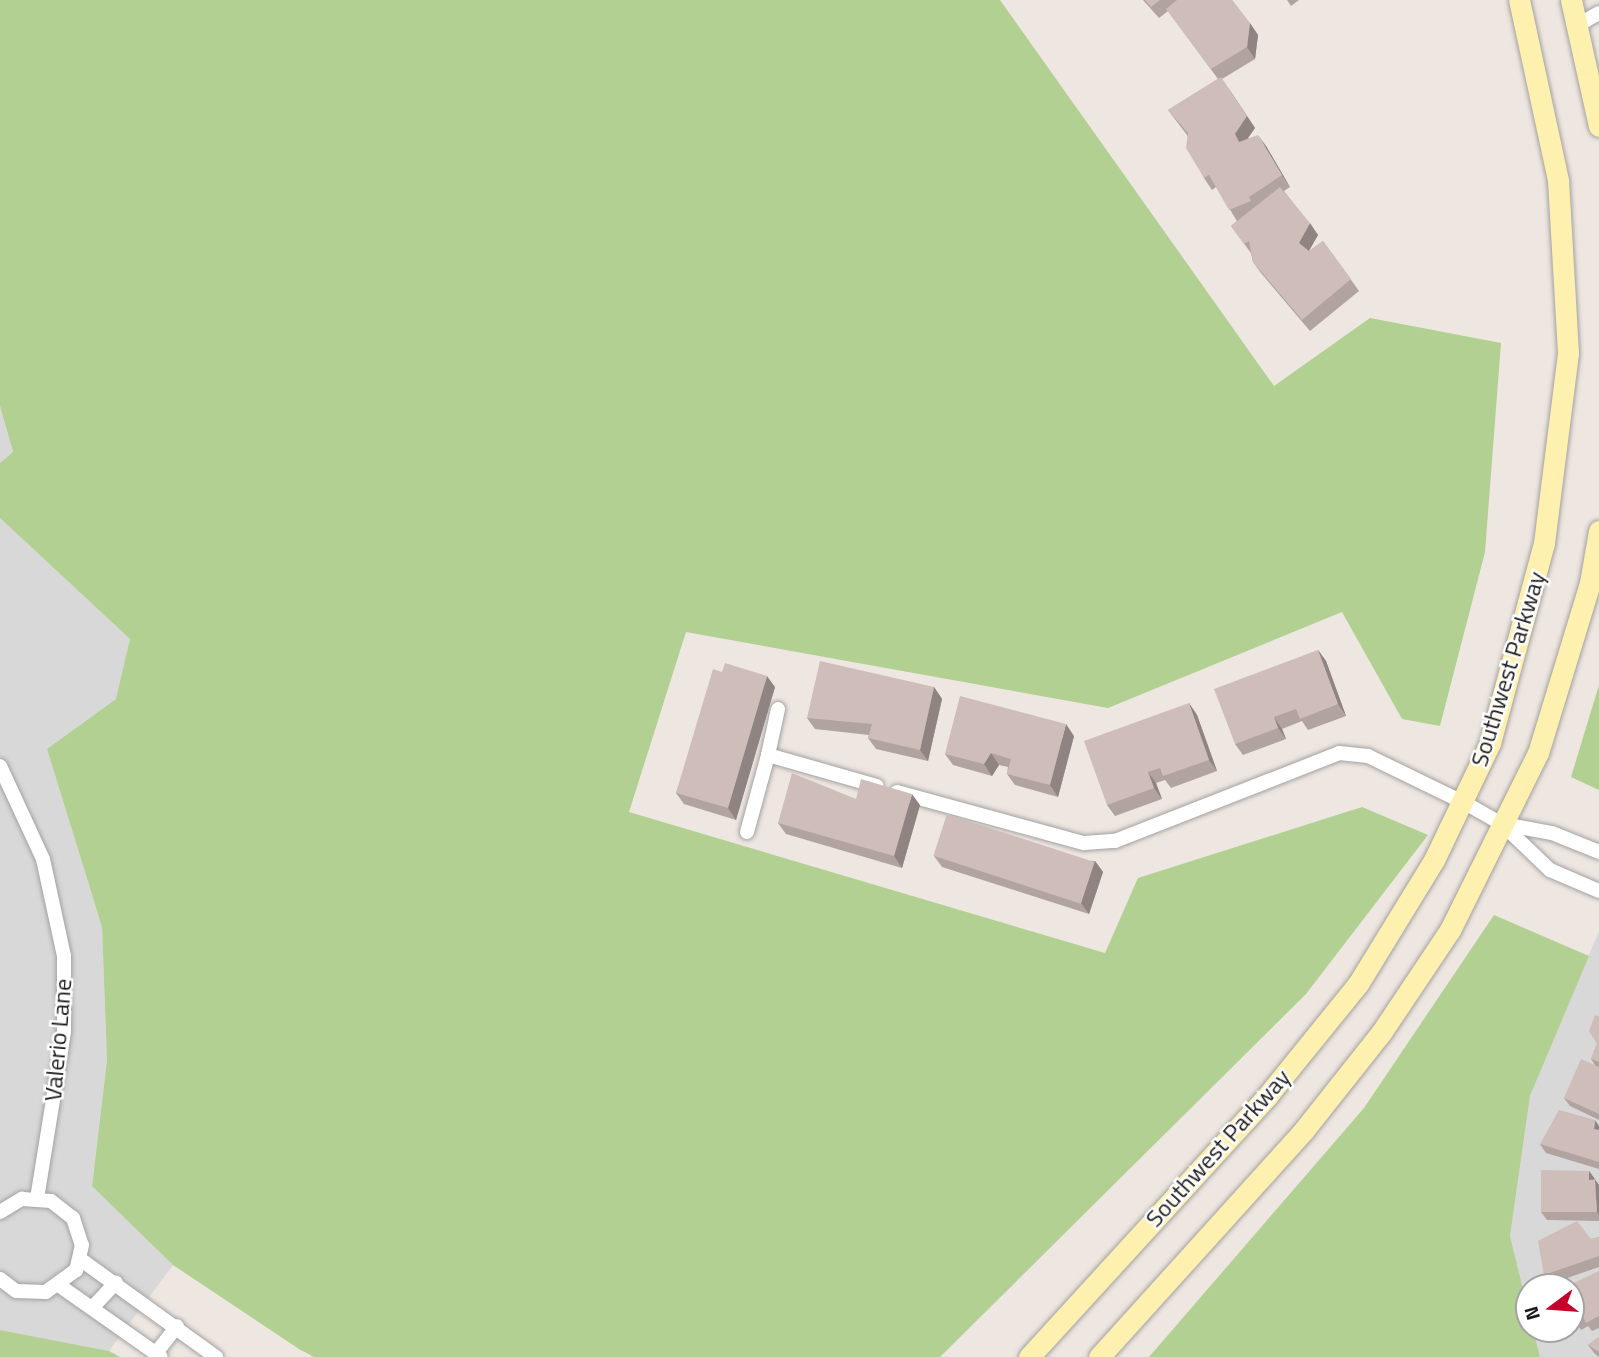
<!DOCTYPE html>
<html>
<head>
<meta charset="utf-8">
<style>
	body { margin:0 }
	#map { position:relative; width:1599px; height:1357px; overflow:hidden; background:#eee6e0; font-family:"Titillium Web",sans-serif }
	div>[style] { position:absolute }
	.residential>* { inset:0; background:#d9d8d8 }
	.forest>* { inset:0; background:#b2d091 }
	.roads { filter:drop-shadow(0 0 2px #a2a2a2) drop-shadow(0 0 2px #a2a2a2) }
	.street>* { height:14px; margin:-7px; padding:0 7px; transform-origin:7px; border-radius:7px; background:#fff }
	.secondary>* { height:21px; margin:-10.5px; padding:0 10.5px; transform-origin:10.5px; border-radius:10.5px; background:#fef0ae }
	.wall>* { inset:0; background:#b1a39f }
	.shaded-wall>* { inset:0; background:#908482 }
	.building>* { inset:0; background:#cebdb9; transform-origin:0 0 }
	span { translate:-50% -50%; white-space:nowrap; text-align:center; line-height:1.15; -webkit-text-stroke:5px #fff; paint-order:stroke }
	.street-label { font-size:24px; color:#1b1b1b }
	.north { position:absolute; left:1515px; top:1273px; width:70px; height:70px; box-sizing:border-box; background:#fff; border:2px solid #a4a4a4; border-radius:50%; rotate:254deg; font-size:19px; font-weight:700; line-height:28px; text-align:center; color:#1b1b1b }
	.north::after { content:''; display:block; margin:auto; width:24px; height:32px; background:#c6002b; clip-path:polygon(50% 0,100% 100%,50% 72%,0 100%) }
</style>
</head>
<body>
<div id="map">
	<div class="residential">
		<i style="clip-path:polygon(0 406px,13px 452px,0 463px)"></i>
		<i style="clip-path:polygon(0 518px,130px 639px,117px 699px,47px 749px,102px 927px,107px 1060px,92px 1185px,173px 1265px,109px 1351px,0 1330px)"></i>
		<i style="clip-path:polygon(1599px 931px,1599px 1357px,1540px 1357px,1533px 1329px,1571px 1329px,1571px 1287px,1529px 1287px,1529px 1312px,1510px 1236px,1530px 1096px)"></i>
	</div>
	<div class="forest">
		<i style="clip-path:polygon(0 0,1000px 0,1274px 386px,1370px 318px,1501px 343px,1485px 552px,1440px 726px,1402px 719px,1342px 612px,1108px 708px,686px 632px,629px 812px,1105px 953px,1138px 878px,1362px 807px,1428px 835px,1306px 994px,940px 1357px,314px 1357px,299px 1349px,173px 1265px,92px 1186px,107px 1060px,102px 927px,47px 749px,116px 699px,130px 639px,0 518px,0 463px,13px 452px,0 406px)"></i>
		<i style="clip-path:polygon(1599px 685px,1599px 790px,1571px 777px)"></i>
		<i style="clip-path:polygon(1494px 915px,1589px 956px,1530px 1096px,1510px 1236px,1540px 1357px,1149px 1357px,1364px 1108px)"></i>
		<i style="clip-path:polygon(0 1330px,109px 1351px,120px 1357px,0 1357px)"></i>
	</div>
	<div class="roads">
		<div class="street">
			<i style="left:1578px;top:25px;width:24px;rotate:-30deg"></i>
			<i style="left:768px;top:755px;width:47px;rotate:-77.7deg"></i>
			<i style="left:0;top:766px;width:102px;rotate:65.2deg"></i>
			<i style="left:43px;top:859px;width:99px;rotate:77.8deg"></i>
			<i style="left:64px;top:956px;width:76px;rotate:90deg"></i>
			<i style="left:64px;top:1032px;width:168px;rotate:99.2deg"></i>
			<i style="left:897px;top:792px;width:194px;rotate:15.3deg"></i>
			<i style="left:1084px;top:843px;width:31px;rotate:-4deg"></i>
			<i style="left:1115px;top:841px;width:241px;rotate:-21.4deg"></i>
			<i style="left:1339px;top:753px;width:29px;rotate:6deg"></i>
			<i style="left:1368px;top:756px;width:108px;rotate:25.9deg"></i>
			<i style="left:1465px;top:803px;width:43px;rotate:29.6deg"></i>
			<i style="left:1502px;top:824px;width:66px;rotate:43.8deg"></i>
			<i style="left:1550px;top:870px;width:53px;rotate:23.2deg"></i>
			<i style="left:1503px;top:824px;width:50px;rotate:10.4deg"></i>
			<i style="left:1552px;top:833px;width:51px;rotate:22deg"></i>
			<i style="left:747px;top:832px;width:80px;rotate:-74.7deg"></i>
			<i style="left:768px;top:755px;width:113px;rotate:15.9deg"></i>
			<i style="left:0;top:1212px;width:26px;rotate:-31deg"></i>
			<i style="left:22px;top:1199px;width:29px;rotate:4deg"></i>
			<i style="left:51px;top:1201px;width:28px;rotate:38deg"></i>
			<i style="left:73px;top:1218px;width:28px;rotate:72deg"></i>
			<i style="left:82px;top:1245px;width:26px;rotate:103deg"></i>
			<i style="left:76px;top:1270px;width:37px;rotate:144deg"></i>
			<i style="left:46px;top:1292px;width:30px;rotate:-178deg"></i>
			<i style="left:16px;top:1291px;width:20px;rotate:-143deg"></i>
			<i style="left:80px;top:1259px;width:168px;rotate:35.8deg"></i>
			<i style="left:60px;top:1286px;width:123px;rotate:35.1deg"></i>
			<i style="left:92px;top:1308px;width:35px;rotate:-47deg"></i>
			<i style="left:156px;top:1353px;width:34px;rotate:-52deg"></i>
		</div>
		<div class="secondary">
			<i style="left:1571px;top:0;width:129px;rotate:77.5deg"></i>
			<i style="left:1029px;top:1357px;width:355px;rotate:-47.6deg"></i>
			<i style="left:1268px;top:1095px;width:143px;rotate:-51deg"></i>
			<i style="left:1358px;top:984px;width:145px;rotate:-58.5deg"></i>
			<i style="left:1434px;top:860px;width:130px;rotate:-64.4deg"></i>
			<i style="left:1490px;top:743px;width:207px;rotate:-74.9deg"></i>
			<i style="left:1544px;top:543px;width:192px;rotate:-82.8deg"></i>
			<i style="left:1568px;top:353px;width:173px;rotate:-93.3deg"></i>
			<i style="left:1558px;top:180px;width:184px;rotate:-102.2deg"></i>
			<i style="left:1099px;top:1357px;width:306px;rotate:-47.9deg"></i>
			<i style="left:1304px;top:1130px;width:124px;rotate:-51.6deg"></i>
			<i style="left:1381px;top:1033px;width:124px;rotate:-56.2deg"></i>
			<i style="left:1450px;top:930px;width:198px;rotate:-63.6deg"></i>
			<i style="left:1538px;top:753px;width:178px;rotate:-73deg"></i>
			<i style="left:1590px;top:583px;width:53px;rotate:-80.2deg"></i>
		</div>
	</div>
	<div class="wall">
		<i style="clip-path:polygon(1143px 0,1232px 0,1258px 35px,1255px 59px,1222px 79px,1255px 128px,1248px 138px,1266px 146px,1290px 187px,1284px 191px,1318px 235px,1309px 251px,1323px 241px,1359px 291px,1310px 331px,1261px 273px,1253px 262px,1251px 253px,1231px 226px,1237px 221px,1216px 187px,1212px 190px,1204px 178px,1187px 135px,1168px 110px,1218px 79px,1168px 11px,1159px 18px)"></i>
		<i style="clip-path:polygon(1287px 0,1299px 0,1291px 6px)"></i>
		<i style="clip-path:polygon(1318px 650px,1326px 661px,1346px 716px,1308px 730px,1302px 721px,1282px 729px,1286px 739px,1243px 755px,1235px 744px)"></i>
		<i style="clip-path:polygon(722px 672px,775px 687px,736px 820px,684px 804px,676px 793px)"></i>
		<i style="clip-path:polygon(934px 687px,942px 699px,928px 761px,876px 749px,868px 738px,869px 735px,815px 729px,807px 718px)"></i>
		<i style="clip-path:polygon(1189px 703px,1197px 715px,1217px 771px,1171px 788px,1165px 780px,1156px 783px,1162px 799px,1115px 816px,1107px 805px)"></i>
		<i style="clip-path:polygon(1074px 736px,1058px 797px,1015px 785px,1007px 774px,1008px 767px,999px 765px,992px 776px,953px 765px,945px 754px)"></i>
		<i style="clip-path:polygon(856px 799px,920px 805px,902px 868px,786px 834px,778px 823px)"></i>
		<i style="clip-path:polygon(934px 856px,1095px 861px,1103px 872px,1089px 914px,942px 867px)"></i>
		<i style="clip-path:polygon(1599px 1017px,1599px 1120px,1570px 1106px,1564px 1098px,1595px 1065px,1591px 1059px,1597px 1044px)"></i>
		<i style="clip-path:polygon(1599px 1126px,1599px 1169px,1546px 1153px,1540px 1144px)"></i>
		<i style="clip-path:polygon(1589px 1171px,1599px 1185px,1599px 1221px,1547px 1220px,1541px 1212px)"></i>
		<i style="clip-path:polygon(1599px 1237px,1599px 1267px,1550px 1284px,1544px 1275px,1591px 1239px)"></i>
		<i style="clip-path:polygon(1599px 1271px,1599px 1328px,1592px 1331px,1588px 1326px,1581px 1330px,1575px 1321px)"></i>
		<i style="clip-path:polygon(1599px 1337px,1599px 1357px,1595px 1354px,1588px 1345px)"></i>
	</div>
	<div class="shaded-wall">
		<i style="clip-path:polygon(1250px 23px,1258px 35px,1255px 59px,1247px 47px)"></i>
		<i style="clip-path:polygon(1229px 89px,1255px 128px,1243px 145px,1239px 142px,1235px 134px)"></i>
		<i style="clip-path:polygon(1258px 135px,1266px 146px,1290px 187px,1282px 175px)"></i>
		<i style="clip-path:polygon(1310px 223px,1318px 235px,1307px 254px,1299px 243px)"></i>
		<i style="clip-path:polygon(1318px 650px,1326px 661px,1346px 716px,1338px 704px)"></i>
		<i style="clip-path:polygon(767px 676px,775px 687px,736px 820px,728px 808px)"></i>
		<i style="clip-path:polygon(934px 687px,942px 699px,928px 761px,920px 750px)"></i>
		<i style="clip-path:polygon(1189px 703px,1197px 715px,1217px 771px,1209px 760px)"></i>
		<i style="clip-path:polygon(1274px 717px,1282px 729px,1286px 739px,1278px 728px)"></i>
		<i style="clip-path:polygon(1066px 724px,1074px 736px,1058px 797px,1050px 785px)"></i>
		<i style="clip-path:polygon(991px 753px,999px 765px,992px 776px,984px 764px)"></i>
		<i style="clip-path:polygon(1148px 772px,1156px 783px,1162px 799px,1154px 788px)"></i>
		<i style="clip-path:polygon(912px 794px,920px 805px,902px 868px,894px 856px)"></i>
		<i style="clip-path:polygon(1095px 861px,1103px 872px,1089px 914px,1081px 903px)"></i>
		<i style="clip-path:polygon(1595px 1120px,1599px 1126px,1599px 1135px,1594px 1129px)"></i>
		<i style="clip-path:polygon(1589px 1171px,1595px 1179px,1589px 1180px)"></i>
		<i style="clip-path:polygon(1595px 1180px,1599px 1185px,1599px 1215px,1597px 1212px)"></i>
	</div>
	<div class="building">
		<i style="clip-path:polygon(1145px 0,1160px 0,1151px 7px)"></i>
		<i style="clip-path:polygon(1177px 0,1232px 0,1250px 23px,1247px 47px,1211px 69px,1166px 9px)"></i>
		<i style="clip-path:polygon(1221px 77px,1247px 116px,1235px 134px,1239px 142px,1258px 135px,1282px 175px,1249px 197px,1251px 201px,1229px 210px,1209px 175px,1204px 178px,1186px 148px,1188px 133px,1168px 110px)"></i>
		<i style="clip-path:polygon(1280px 187px,1310px 223px,1299px 243px,1309px 251px,1323px 241px,1351px 279px,1302px 320px,1253px 262px,1249px 241px,1244px 244px,1231px 226px)"></i>
		<i style="clip-path:polygon(1318px 650px,1338px 704px,1300px 719px,1296px 709px,1274px 717px,1278px 728px,1235px 744px,1214px 689px)"></i>
		<i style="clip-path:polygon(820px 661px,934px 687px,920px 750px,868px 738px,872px 724px,807px 718px)"></i>
		<i style="clip-path:polygon(725px 663px,767px 676px,728px 808px,676px 793px,713px 669px,722px 672px)"></i>
		<i style="clip-path:polygon(960px 696px,1066px 724px,1050px 785px,1007px 774px,1011px 759px,991px 753px,984px 764px,945px 754px)"></i>
		<i style="clip-path:polygon(1189px 703px,1209px 760px,1163px 776px,1160px 768px,1148px 772px,1154px 788px,1107px 805px,1084px 741px)"></i>
		<i style="clip-path:polygon(792px 773px,856px 799px,861px 779px,912px 794px,894px 856px,778px 823px)"></i>
		<i style="left:947px;top:814px;width:155px;height:44px;rotate:18deg"></i>
		<i style="clip-path:polygon(1595px 1015px,1599px 1017px,1599px 1062px,1591px 1059px,1597px 1044px,1589px 1031px)"></i>
		<i style="clip-path:polygon(1581px 1059px,1599px 1067px,1599px 1114px,1564px 1098px)"></i>
		<i style="clip-path:polygon(1559px 1110px,1595px 1120px,1594px 1129px,1599px 1130px,1599px 1162px,1540px 1144px)"></i>
		<i style="clip-path:polygon(1541px 1170px,1589px 1171px,1589px 1180px,1595px 1180px,1597px 1212px,1541px 1212px)"></i>
		<i style="clip-path:polygon(1577px 1221px,1591px 1239px,1599px 1237px,1599px 1256px,1544px 1275px,1538px 1241px)"></i>
		<i style="clip-path:polygon(1599px 1271px,1599px 1316px,1586px 1323px,1583px 1317px,1575px 1321px,1571px 1312px,1571px 1287px,1565px 1287px)"></i>
		<i style="clip-path:polygon(1599px 1337px,1599px 1352px,1588px 1345px)"></i>
	</div>
	<div class="street-label">
		<span style="left:1508px;top:669px;rotate:-73deg">Southwest Parkway</span>
		<span style="left:58px;top:1040px;rotate:-85deg">Valerio Lane</span>
		<span style="left:1218px;top:1148px;rotate:-48deg">Southwest Parkway</span>
	</div>
	<div class="north">N</div>
</div>
</body>
</html>
